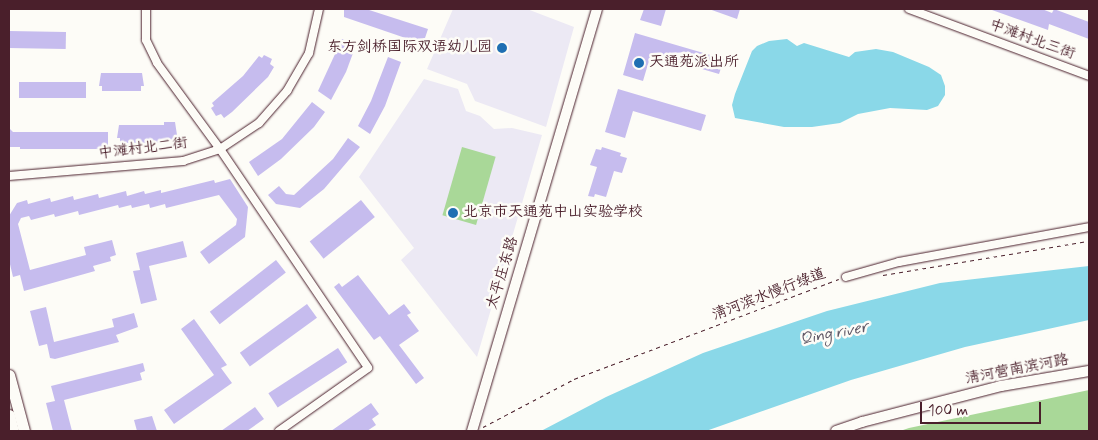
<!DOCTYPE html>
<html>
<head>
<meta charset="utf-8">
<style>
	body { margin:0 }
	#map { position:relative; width:1098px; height:440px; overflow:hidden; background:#fdfcf7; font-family:Mynerve,"LXGW WenKai TC",sans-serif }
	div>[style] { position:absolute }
	.built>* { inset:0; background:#ece9f4 }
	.green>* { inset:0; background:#a9d898; transform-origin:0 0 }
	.water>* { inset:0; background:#8ad8e8 }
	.building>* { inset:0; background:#c6bcee; transform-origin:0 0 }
	.path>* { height:1px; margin-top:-0.5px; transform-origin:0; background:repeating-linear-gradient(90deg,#4a1f2b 0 4px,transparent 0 8px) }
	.roads { filter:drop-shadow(0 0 1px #4a1f2b) drop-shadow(0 0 1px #4a1f2b) }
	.minor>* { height:8px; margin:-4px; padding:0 4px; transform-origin:4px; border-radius:4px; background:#fdfcf7 }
	.tertiary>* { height:10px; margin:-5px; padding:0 5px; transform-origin:5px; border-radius:5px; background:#fdfcf7 }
	.secondary>* { height:11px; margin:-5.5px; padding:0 5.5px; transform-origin:5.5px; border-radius:5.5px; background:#fdfcf7 }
	.dots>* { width:14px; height:14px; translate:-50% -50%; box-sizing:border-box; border:2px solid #fdfcf7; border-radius:50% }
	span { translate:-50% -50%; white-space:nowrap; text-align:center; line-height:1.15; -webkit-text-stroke:5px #fdfcf7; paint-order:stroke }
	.street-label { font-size:15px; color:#4a1f2b }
	.poi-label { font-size:15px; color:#4a1f2b }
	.right { translate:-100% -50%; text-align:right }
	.left { translate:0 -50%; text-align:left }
	.water-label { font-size:16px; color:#5d5664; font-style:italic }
	.frame { position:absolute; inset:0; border:10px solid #4a1f2b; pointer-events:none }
	.scale { position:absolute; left:920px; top:402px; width:121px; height:22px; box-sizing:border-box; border:2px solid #4a1f2b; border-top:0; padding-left:6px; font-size:15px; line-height:18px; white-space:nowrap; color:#4a1f2b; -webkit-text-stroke:4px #fdfcf7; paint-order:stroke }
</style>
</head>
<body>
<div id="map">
	<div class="built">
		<i style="clip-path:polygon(453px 9px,527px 9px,574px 27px,546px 127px,475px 101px,467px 84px,427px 69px)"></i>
		<i style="clip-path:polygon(424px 79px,458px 89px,466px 111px,480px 116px,494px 129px,512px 128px,542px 135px,477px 357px,401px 260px,414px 248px,359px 177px)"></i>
	</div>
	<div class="green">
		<i style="left:462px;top:147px;width:35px;height:71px;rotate:16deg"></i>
		<i style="clip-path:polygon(1089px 390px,1089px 431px,900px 431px,909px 428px)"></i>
	</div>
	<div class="water">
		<i style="clip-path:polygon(787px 39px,797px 46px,804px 43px,849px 57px,855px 52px,876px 49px,893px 52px,929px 67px,941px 75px,945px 86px,945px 95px,938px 106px,927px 110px,890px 108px,858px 114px,840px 123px,812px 127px,784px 127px,735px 118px,732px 105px,735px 94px,752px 51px,757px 46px,769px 41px)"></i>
		<i style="clip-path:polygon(1089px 266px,1089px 320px,965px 347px,851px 380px,706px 431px,541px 431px,606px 397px,703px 353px,827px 311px,940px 283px)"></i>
	</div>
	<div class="building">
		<i style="clip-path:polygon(344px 9px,366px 9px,428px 29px,423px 44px,344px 17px)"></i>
		<i style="clip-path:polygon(644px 9px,666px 9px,661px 26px,640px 20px)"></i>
		<i style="clip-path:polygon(709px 9px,740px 9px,737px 19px)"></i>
		<i style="clip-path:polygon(1042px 9px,1052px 13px,1054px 9px,1089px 22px,1089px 39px,1049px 24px,1048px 30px,992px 10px)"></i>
		<i style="left:9px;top:31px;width:57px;height:17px;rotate:1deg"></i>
		<i style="clip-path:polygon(635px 33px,724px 59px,719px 74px,651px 54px,643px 81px,623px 75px)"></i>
		<i style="clip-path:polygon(342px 39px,356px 45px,346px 72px,331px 100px,318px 91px)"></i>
		<i style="clip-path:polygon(264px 55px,272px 59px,270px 64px,274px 67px,268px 77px,232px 112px,224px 118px,221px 114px,216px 116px,211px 108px,214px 106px,212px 103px,243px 76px,259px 56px,262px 58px)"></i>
		<i style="clip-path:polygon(388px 57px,401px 62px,385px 106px,370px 134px,358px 126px,371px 101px)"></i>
		<i style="clip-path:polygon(101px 73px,142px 73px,144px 86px,141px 86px,141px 91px,102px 91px,102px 86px,99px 86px)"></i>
		<i style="left:19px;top:82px;width:67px;height:16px"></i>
		<i style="clip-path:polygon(618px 89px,706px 115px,701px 131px,633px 111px,625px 138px,605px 132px)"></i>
		<i style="clip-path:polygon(312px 102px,325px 112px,314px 127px,281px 159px,258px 176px,249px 162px,282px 139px)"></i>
		<i style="clip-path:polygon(164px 122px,175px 122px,177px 135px,174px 135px,174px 140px,159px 140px,159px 143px,120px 143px,120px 138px,117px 138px,119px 125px,164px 125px)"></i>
		<i style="clip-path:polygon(9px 128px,13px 132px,108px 132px,108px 149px,20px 149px,20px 147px,9px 147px)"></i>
		<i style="clip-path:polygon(348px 138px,360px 147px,324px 189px,300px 208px,276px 204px,268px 195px,279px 186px,286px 194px,294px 195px,333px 159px)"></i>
		<i style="clip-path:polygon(602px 147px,621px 153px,620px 156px,627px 158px,622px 173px,614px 171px,606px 197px,595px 194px,594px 197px,588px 196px,597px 167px,590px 165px,596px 149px,601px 150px)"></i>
		<i style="clip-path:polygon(230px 179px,248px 207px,245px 237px,209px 264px,200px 252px,236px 225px,237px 219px,219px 195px,166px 208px,165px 204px,150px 208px,149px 204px,132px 208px,131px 205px,119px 208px,118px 205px,79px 215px,78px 211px,55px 217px,54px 214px,31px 220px,29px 216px,21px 218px,18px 224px,30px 270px,86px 255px,84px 247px,112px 240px,116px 255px,110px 257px,111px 261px,93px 266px,95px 271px,24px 291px,20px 275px,13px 277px,9px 260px,9px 216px,17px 203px,27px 200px,28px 204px,50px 198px,51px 202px,73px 196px,74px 200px,98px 194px,99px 198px,126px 191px,127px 196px,144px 191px,145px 194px,161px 190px,161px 193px,214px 180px,215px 183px)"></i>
		<i style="left:361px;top:200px;width:22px;height:66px;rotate:51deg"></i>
		<i style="clip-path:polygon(183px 241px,187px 257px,149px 266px,157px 300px,141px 304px,133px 271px,140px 270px,136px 253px)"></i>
		<i style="left:276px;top:260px;width:16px;height:84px;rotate:52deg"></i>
		<i style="clip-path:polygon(358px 275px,389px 315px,404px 304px,411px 313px,407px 315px,419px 331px,399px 345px,424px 378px,416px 384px,380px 336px,374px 340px,334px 287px,339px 283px,342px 287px)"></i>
		<i style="left:307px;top:304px;width:17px;height:83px;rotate:54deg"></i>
		<i style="clip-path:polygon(46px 307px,54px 342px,114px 327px,112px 319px,134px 313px,138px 327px,116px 335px,119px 342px,55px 359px,50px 358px,47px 344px,39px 346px,30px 311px)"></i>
		<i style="clip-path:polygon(194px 319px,227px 365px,221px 368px,232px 383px,174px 424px,164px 410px,214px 375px,181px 329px)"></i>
		<i style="left:338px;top:348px;width:17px;height:83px;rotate:57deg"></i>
		<i style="clip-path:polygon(143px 363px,145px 371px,140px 373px,142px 380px,64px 400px,72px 431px,53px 431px,46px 403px,55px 401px,51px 386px)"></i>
		<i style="clip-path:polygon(371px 403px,379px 414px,372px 419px,376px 425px,367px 431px,331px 431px)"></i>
		<i style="clip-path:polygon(255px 407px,264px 419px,247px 431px,221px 431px)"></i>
		<i style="clip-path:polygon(152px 416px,157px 431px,137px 431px,134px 420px)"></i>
	</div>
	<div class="path">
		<i style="left:883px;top:275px;width:209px;rotate:-9.4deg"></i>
		<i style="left:483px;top:427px;width:103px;rotate:-27.8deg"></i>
		<i style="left:574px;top:379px;width:283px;rotate:-20.7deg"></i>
	</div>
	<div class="roads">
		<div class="minor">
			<i style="left:146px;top:9px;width:31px;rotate:90deg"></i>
			<i style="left:146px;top:40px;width:25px;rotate:64deg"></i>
			<i style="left:157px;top:63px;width:107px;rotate:53.8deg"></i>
			<i style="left:220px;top:149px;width:264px;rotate:55.9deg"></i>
			<i style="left:368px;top:368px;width:109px;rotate:144.7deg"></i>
			<i style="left:909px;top:9px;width:192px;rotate:20.4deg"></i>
			<i style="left:9px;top:176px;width:175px;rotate:-4.9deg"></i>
			<i style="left:183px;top:161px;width:39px;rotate:-18deg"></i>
			<i style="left:220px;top:149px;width:47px;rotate:-33.7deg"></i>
			<i style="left:259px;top:123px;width:43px;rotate:-48.8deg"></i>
			<i style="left:287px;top:91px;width:44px;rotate:-59.9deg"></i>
			<i style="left:309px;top:53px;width:45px;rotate:-77.2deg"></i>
			<i style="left:846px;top:277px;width:55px;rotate:-15.8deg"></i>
			<i style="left:899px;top:262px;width:193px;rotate:-10.4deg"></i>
		</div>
		<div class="tertiary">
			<i style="left:472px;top:431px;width:440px;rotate:-73.5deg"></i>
			<i style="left:836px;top:431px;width:28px;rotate:-19deg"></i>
			<i style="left:862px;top:422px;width:144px;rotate:-14.5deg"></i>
			<i style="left:1001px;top:386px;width:89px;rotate:-9.7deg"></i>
		</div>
		<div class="secondary">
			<i style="left:9px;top:375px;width:58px;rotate:75deg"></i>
			<i style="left:9px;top:415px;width:16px;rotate:76deg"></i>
		</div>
	</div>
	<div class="dots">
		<i style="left:502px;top:48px;background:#1f6fb2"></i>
		<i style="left:639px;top:63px;background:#1f6fb2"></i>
		<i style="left:453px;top:213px;background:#1f6fb2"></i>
	</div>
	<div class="street-label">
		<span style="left:1032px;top:40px;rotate:20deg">中滩村北三街</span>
		<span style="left:143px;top:149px;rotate:-7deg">中滩村北二街</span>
		<span style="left:503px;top:273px;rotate:-73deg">太平庄东路</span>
		<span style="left:769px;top:295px;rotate:-21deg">清河滨水慢行绿道</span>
		<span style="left:1017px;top:370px;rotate:-11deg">清河营南滨河路</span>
	</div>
	<div class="poi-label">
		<span class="right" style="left:492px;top:48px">东方剑桥国际双语幼儿园</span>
		<span class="left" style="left:649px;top:63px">天通苑派出所</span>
		<span class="left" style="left:463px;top:213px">北京市天通苑中山实验学校</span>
	</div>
	<div class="water-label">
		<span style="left:834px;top:334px;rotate:-11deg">Qing river</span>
	</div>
	<div class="frame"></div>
	<div class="scale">100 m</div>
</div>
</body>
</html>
